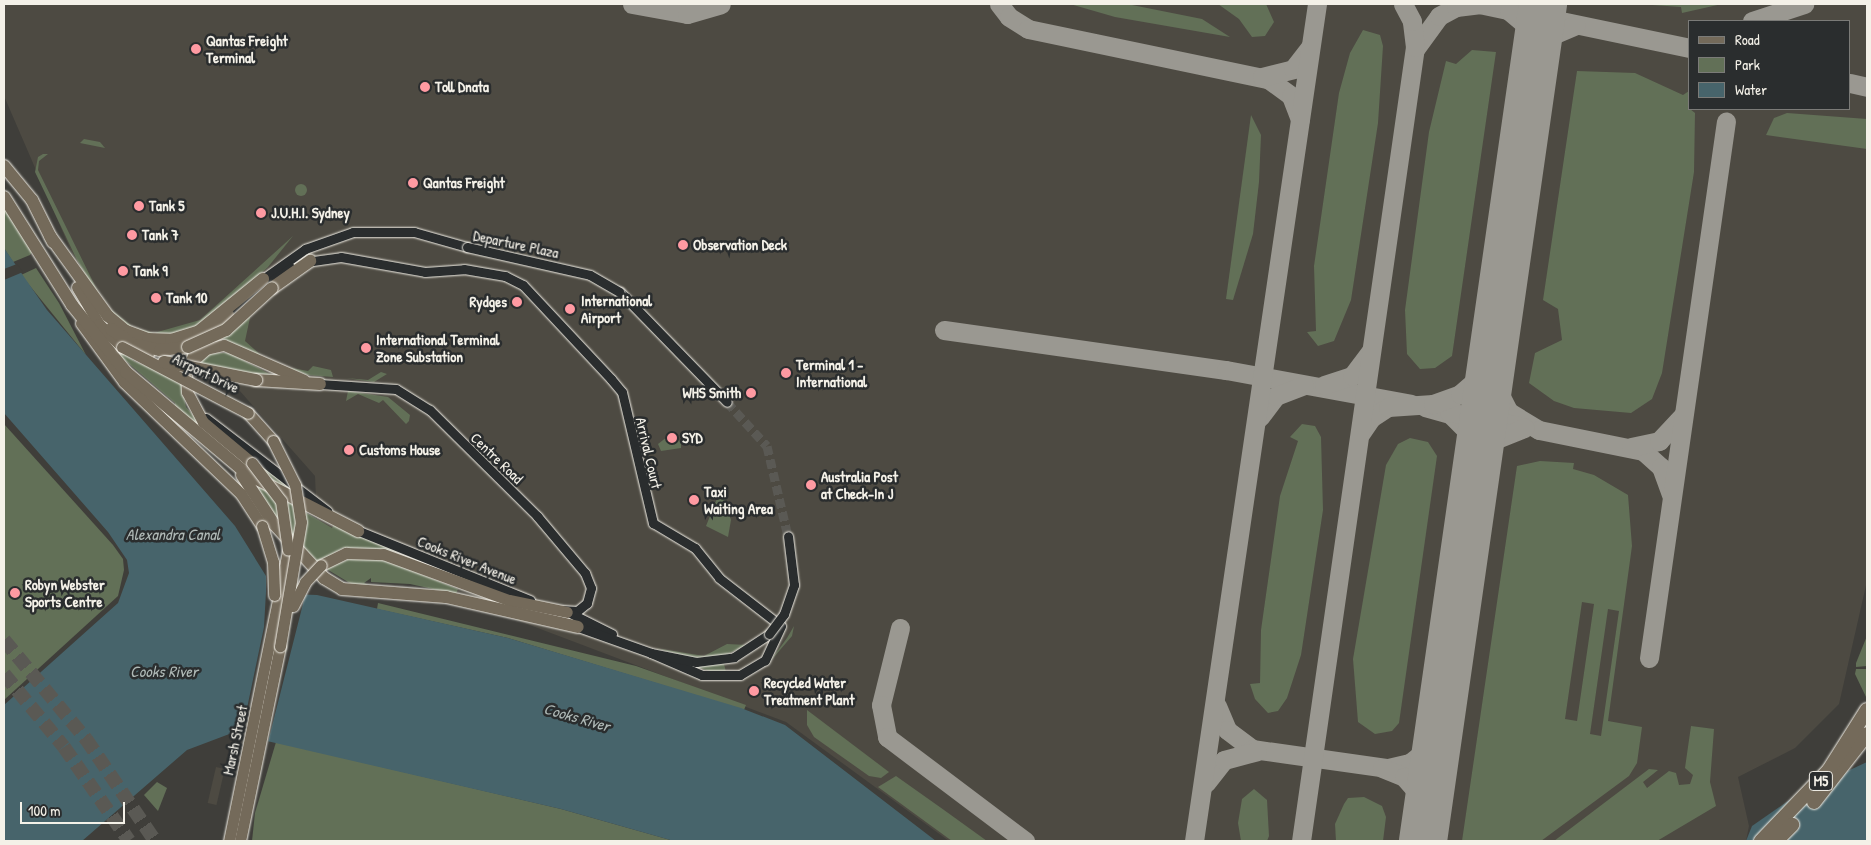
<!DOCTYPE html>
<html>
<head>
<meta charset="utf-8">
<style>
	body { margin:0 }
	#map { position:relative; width:1871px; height:845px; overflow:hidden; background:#3f3e3a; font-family:"Patrick Hand",sans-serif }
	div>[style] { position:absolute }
	.built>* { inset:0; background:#4d4a42; transform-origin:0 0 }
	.green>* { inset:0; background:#627057 }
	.round { border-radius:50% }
	.water>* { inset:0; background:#47646b }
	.pier>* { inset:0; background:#3f3e3a }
	.taxiway>* { height:19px; margin:-9.5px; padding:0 9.5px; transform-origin:9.5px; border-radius:9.5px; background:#9a9891 }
	.runway>* { height:48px; margin:-24px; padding:0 24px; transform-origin:24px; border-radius:24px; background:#9a9891 }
	.tertiary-tunnel>* { height:9px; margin-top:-4.5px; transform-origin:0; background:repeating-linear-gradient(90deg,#5a5954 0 9px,transparent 0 13.5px) }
	.motorway-tunnel>* { height:14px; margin-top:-7px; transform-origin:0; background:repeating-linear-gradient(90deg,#5a5954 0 14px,transparent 0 21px) }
	.roads { filter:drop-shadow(0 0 1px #f4f1e8) drop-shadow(0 0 1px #f4f1e8) }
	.tertiary>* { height:9px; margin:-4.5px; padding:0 4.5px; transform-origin:4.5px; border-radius:4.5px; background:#2a2d2e }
	.primary>* { height:11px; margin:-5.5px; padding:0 5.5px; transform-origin:5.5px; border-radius:5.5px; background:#746a5a }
	.trunk>* { height:12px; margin:-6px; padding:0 6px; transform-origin:6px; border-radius:6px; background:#746a5a }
	.motorway>* { height:14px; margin:-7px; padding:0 7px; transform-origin:7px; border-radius:7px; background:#746a5a }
	.bridges { filter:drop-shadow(0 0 1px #f4f1e8) drop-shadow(0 0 1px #f4f1e8) }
	.tertiary-bridge>* { height:9px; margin:-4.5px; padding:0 4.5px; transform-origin:4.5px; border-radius:4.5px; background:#2a2d2e }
	.primary-bridge>* { height:11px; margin:-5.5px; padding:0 5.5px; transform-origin:5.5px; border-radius:5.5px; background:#746a5a }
	.trunk-bridge>* { height:12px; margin:-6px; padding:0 6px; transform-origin:6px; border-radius:6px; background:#746a5a }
	.dots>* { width:14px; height:14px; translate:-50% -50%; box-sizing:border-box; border:2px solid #2a2d2e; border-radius:50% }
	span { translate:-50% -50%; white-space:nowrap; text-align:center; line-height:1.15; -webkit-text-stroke:5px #2a2d2e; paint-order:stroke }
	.shield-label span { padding:1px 4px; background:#2a2d2e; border:1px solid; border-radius:4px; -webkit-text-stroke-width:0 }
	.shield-label { font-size:14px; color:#f4f1e8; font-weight:700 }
	.poi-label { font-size:15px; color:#f4f1e8; font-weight:700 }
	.left { translate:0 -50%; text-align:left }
	.right { translate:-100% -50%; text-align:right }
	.street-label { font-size:15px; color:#f4f1e8 }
	.water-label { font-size:16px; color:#afb9b6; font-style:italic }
	.frame { position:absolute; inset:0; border:5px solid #f4f1e8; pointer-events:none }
	.legend { position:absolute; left:1688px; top:20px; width:162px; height:90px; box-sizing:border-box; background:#2a2d2e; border:1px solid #7b7b78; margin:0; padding:6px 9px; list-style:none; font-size:15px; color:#f4f1e8 }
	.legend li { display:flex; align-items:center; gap:10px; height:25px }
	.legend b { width:25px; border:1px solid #7b7b78 }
	.scale { position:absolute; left:20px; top:802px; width:105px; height:22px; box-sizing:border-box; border:2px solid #f4f1e8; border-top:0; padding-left:6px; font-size:15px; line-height:18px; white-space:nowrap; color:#f4f1e8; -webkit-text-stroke:4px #2a2d2e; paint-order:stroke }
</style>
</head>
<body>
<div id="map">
	<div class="built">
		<i style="clip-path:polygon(evenodd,4px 4px,1867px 4px,1867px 581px,1839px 704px,1795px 748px,1738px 777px,1749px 826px,1746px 841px,949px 841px,786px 722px,318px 545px,315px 476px,239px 390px,122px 321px,84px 281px,4px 96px,4px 4px,1690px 21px,1850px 21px,1850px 109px,1690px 109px,1690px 21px)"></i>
		<i style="left:216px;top:767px;width:9px;height:37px;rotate:13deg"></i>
	</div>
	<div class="green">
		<i style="clip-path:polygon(1070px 4px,1127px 4px,1202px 19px,1230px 37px,1115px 17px)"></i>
		<i style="clip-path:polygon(1218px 4px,1266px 4px,1274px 22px,1265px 36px,1252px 37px,1239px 19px)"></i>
		<i style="clip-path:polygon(1638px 4px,1722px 4px,1682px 13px,1681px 7px)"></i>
		<i style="clip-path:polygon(1363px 30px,1380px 35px,1383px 46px,1378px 123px,1351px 300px,1334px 341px,1318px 346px,1307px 332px,1316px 331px,1314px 266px,1339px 93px,1350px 53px)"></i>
		<i style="clip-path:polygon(1472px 50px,1496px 52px,1452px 356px,1435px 368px,1420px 369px,1407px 354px,1405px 310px,1429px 132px,1446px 61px,1456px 64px)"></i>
		<i style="clip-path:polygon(1577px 71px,1635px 73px,1683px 95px,1689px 91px,1690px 109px,1695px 113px,1694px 172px,1662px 373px,1652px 399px,1631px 413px,1574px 408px,1554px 401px,1529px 383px,1535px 353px,1562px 340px,1558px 309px,1543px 300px)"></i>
		<i style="clip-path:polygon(1787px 113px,1867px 119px,1867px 149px,1766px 135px,1774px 118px)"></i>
		<i style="clip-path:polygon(1251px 115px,1261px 135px,1259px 182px,1253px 234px,1233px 300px,1226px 299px)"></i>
		<i style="clip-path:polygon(84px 139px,100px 142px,105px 148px,80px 143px)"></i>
		<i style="clip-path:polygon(43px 154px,48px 154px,39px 161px,38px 170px,104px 304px,133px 327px,154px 333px,200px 320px,293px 236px,268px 267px,205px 323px,168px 336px,142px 333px,112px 316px,98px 298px,77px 260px,35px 172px,38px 157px)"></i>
		<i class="round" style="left:295px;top:184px;width:12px;height:12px"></i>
		<i style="clip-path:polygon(4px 206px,34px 248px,30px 255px,13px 262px,4px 248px)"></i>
		<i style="clip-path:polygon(36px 268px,59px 303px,86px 355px,21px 275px)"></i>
		<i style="clip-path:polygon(251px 313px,245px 341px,264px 358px,220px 337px)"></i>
		<i style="clip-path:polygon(111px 343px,134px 361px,180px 380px,186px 407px,206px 430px,305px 495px,286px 494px,175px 408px,175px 403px,114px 351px)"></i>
		<i style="clip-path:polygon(212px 353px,230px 353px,273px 376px,203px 368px,201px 361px)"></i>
		<i style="clip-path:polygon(313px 366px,331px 370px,333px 377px,308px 375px,286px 367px,308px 371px)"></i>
		<i style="clip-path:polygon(381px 372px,387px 374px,374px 382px,346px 378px,368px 380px)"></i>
		<i style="clip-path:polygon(348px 391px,388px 397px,410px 415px,409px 421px,406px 424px,383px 400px,379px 403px,358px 394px,346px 401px)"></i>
		<i style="clip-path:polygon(4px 424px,113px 545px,123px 559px,124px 570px,118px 596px,4px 700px)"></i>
		<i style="clip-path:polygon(1302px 424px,1315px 426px,1321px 437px,1323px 510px,1301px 655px,1287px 698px,1278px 711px,1268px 713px,1255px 699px,1250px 684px,1260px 683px,1261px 630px,1280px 496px,1298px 441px,1290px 437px)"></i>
		<i style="clip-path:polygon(667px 437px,681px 441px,681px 448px,661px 451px,658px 444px)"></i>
		<i style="clip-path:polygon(1410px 438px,1428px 442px,1437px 456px,1399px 723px,1392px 731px,1375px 734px,1358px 722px,1353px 659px,1386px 465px,1398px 444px)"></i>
		<i style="clip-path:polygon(evenodd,1540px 461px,1574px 463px,1573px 469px,1594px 475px,1628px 495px,1632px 546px,1608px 721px,1642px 727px,1637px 763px,1629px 776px,1541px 841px,1462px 841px,1517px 466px,1540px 461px,1582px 602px,1594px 604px,1577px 721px,1565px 719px,1582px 602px,1540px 461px,1608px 609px,1619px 611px,1601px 736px,1590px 734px,1608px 609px)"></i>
		<i style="clip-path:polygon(261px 486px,332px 528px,334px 524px,400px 552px,343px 548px,318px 562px,275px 518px,258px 488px)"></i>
		<i style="clip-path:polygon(722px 486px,731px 520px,728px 537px,706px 526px)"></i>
		<i style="clip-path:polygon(353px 558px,382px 559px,458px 589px,456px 594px,410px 584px,371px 582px,371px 578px,364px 583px,368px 585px,353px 585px,325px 568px)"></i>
		<i style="clip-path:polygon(378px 603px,636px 666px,746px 705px,744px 710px,508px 638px,377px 609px)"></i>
		<i style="clip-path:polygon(794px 626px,792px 636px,768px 664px,787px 638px)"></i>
		<i style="clip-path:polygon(1867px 636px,1867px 666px,1856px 667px,1856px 663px)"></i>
		<i style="clip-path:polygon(727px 644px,747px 645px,723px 656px,698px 659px,655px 648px,704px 656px)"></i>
		<i style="clip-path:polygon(687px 664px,724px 664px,726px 672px,713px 672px)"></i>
		<i style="clip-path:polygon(1867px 669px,1867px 699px,1855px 674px,1856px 669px)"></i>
		<i style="clip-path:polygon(807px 710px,889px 772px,881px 778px,869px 776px,814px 737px,807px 725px)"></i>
		<i style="clip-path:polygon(1691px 726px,1714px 729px,1710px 782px,1716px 806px,1657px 841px,1554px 841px,1649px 769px,1658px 770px,1643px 782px,1647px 788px,1669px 771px,1676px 773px,1679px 785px,1690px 784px,1693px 775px,1685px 768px)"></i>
		<i style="clip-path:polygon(276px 742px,561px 809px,674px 841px,252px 841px,255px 813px)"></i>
		<i style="clip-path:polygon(896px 776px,944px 810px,987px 841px,952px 841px,878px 787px)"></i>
		<i style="clip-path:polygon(157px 782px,167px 788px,158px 811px,144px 795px)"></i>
		<i style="clip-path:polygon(1254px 789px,1267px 800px,1269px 836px,1267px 841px,1241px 841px,1238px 823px,1242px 799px)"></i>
		<i style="clip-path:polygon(1364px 797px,1382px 806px,1386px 817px,1383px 841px,1336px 841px,1335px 824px,1344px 804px,1348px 798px)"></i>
	</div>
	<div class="water">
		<i style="clip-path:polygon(4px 248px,47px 310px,235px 526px,266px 576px,266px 593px,317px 595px,508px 638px,741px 708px,785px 725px,936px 841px,674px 841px,561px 809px,232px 733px,187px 750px,82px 841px,4px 841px,4px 705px,118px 603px,129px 573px,127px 560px,108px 532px,4px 413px)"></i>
		<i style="clip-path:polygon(1867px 762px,1867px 841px,1746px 841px,1752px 826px,1798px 794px)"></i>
	</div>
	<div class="pier">
		<i style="clip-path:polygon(17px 264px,23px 272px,4px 280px,4px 269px)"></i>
		<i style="clip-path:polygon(267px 574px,268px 591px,306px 592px,268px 742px,241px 737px,264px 627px)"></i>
	</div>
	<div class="taxiway">
		<i style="left:632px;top:4px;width:56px;rotate:10.3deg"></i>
		<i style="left:687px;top:14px;width:35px;rotate:-16deg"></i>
		<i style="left:999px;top:4px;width:16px;rotate:52deg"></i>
		<i style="left:1009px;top:17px;width:22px;rotate:32deg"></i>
		<i style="left:1028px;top:29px;width:245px;rotate:11.8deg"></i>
		<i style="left:1268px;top:79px;width:29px;rotate:36deg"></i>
		<i style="left:1291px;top:96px;width:25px;rotate:69deg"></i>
		<i style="left:1479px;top:4px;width:216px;rotate:11.8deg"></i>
		<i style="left:1509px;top:11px;width:26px;rotate:40deg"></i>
		<i style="left:1529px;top:28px;width:21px;rotate:73deg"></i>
		<i style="left:1535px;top:48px;width:68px;rotate:97.7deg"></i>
		<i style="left:1752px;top:21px;width:55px;rotate:-18.1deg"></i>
		<i style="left:1416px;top:48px;width:39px;rotate:-54deg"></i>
		<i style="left:1439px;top:16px;width:19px;rotate:-28deg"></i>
		<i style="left:1456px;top:7px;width:25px;rotate:-7deg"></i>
		<i style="left:1536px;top:59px;width:25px;rotate:-61deg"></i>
		<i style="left:1548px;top:37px;width:30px;rotate:-23deg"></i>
		<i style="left:1262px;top:77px;width:32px;rotate:-14deg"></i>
		<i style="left:1293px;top:69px;width:28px;rotate:-52deg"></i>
		<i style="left:1850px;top:83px;width:17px;rotate:13deg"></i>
		<i style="left:1498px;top:323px;width:56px;rotate:96.1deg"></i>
		<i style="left:1492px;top:379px;width:37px;rotate:63deg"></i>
		<i style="left:1509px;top:412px;width:35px;rotate:31deg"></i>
		<i style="left:1539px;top:430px;width:106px;rotate:11.4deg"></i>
		<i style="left:1643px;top:451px;width:24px;rotate:42deg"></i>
		<i style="left:1661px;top:467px;width:29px;rotate:70deg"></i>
		<i style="left:944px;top:330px;width:285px;rotate:8.1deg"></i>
		<i style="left:1226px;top:370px;width:188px;rotate:10.4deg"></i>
		<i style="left:1324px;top:385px;width:29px;rotate:-18deg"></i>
		<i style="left:1352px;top:376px;width:30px;rotate:-53deg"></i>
		<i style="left:1425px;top:407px;width:26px;rotate:16deg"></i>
		<i style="left:1450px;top:414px;width:27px;rotate:45deg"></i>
		<i style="left:1469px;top:433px;width:24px;rotate:71deg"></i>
		<i style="left:1477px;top:456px;width:33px;rotate:99deg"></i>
		<i style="left:1449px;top:412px;width:77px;rotate:11.2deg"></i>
		<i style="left:1260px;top:417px;width:26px;rotate:-53deg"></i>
		<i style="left:1276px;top:396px;width:30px;rotate:-21deg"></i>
		<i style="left:1361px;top:433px;width:18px;rotate:-56deg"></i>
		<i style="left:1371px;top:418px;width:20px;rotate:-33deg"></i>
		<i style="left:1388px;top:407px;width:45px;rotate:-3.8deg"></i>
		<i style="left:1433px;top:404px;width:29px;rotate:-20deg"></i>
		<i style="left:1460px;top:394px;width:23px;rotate:-41deg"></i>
		<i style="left:1477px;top:379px;width:27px;rotate:-59deg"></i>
		<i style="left:1631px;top:447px;width:29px;rotate:-12deg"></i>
		<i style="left:1659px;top:441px;width:35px;rotate:-47deg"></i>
		<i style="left:1477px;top:468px;width:31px;rotate:-61deg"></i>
		<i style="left:1492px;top:441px;width:35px;rotate:-22deg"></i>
		<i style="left:900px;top:628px;width:79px;rotate:103.9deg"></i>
		<i style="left:881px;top:705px;width:33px;rotate:79deg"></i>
		<i style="left:887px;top:737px;width:173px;rotate:37deg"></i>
		<i style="left:1649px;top:658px;width:542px;rotate:-81.84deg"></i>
		<i style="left:1217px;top:706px;width:26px;rotate:67deg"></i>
		<i style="left:1227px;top:730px;width:31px;rotate:37deg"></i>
		<i style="left:1252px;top:749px;width:137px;rotate:8deg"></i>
		<i style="left:1388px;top:768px;width:23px;rotate:-13deg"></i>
		<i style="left:1410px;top:763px;width:27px;rotate:-39deg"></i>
		<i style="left:1431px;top:746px;width:50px;rotate:-77.3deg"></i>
		<i style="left:1382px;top:768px;width:24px;rotate:22deg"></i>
		<i style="left:1404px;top:777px;width:21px;rotate:49deg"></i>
		<i style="left:1418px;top:793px;width:20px;rotate:70deg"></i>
		<i style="left:1425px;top:812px;width:23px;rotate:95deg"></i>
		<i style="left:1206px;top:783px;width:29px;rotate:-52deg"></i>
		<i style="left:1224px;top:760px;width:34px;rotate:-15deg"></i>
		<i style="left:1194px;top:841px;width:846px;rotate:-81.64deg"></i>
		<i style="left:1301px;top:841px;width:802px;rotate:-81.83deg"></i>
		<i style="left:1415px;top:47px;width:26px;rotate:-97deg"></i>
		<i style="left:1412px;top:21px;width:19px;rotate:-118deg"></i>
	</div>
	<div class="runway">
		<i style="left:1423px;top:841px;width:846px;rotate:-81.84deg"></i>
	</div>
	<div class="tertiary-tunnel">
		<i style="left:727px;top:402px;width:59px;rotate:47.7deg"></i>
		<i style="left:767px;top:446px;width:92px;rotate:76.9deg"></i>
	</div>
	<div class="motorway-tunnel">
		<i style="left:4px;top:640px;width:129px;rotate:50.4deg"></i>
		<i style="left:86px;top:739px;width:123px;rotate:55.9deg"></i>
		<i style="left:4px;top:674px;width:94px;rotate:50.6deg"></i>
		<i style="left:64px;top:747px;width:114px;rotate:55.3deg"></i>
	</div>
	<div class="roads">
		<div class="tertiary">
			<i style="left:306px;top:262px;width:35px;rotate:-8deg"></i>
			<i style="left:341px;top:257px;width:85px;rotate:10.1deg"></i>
			<i style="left:425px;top:272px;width:39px;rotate:-4deg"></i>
			<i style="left:464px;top:269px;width:42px;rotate:9.7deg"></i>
			<i style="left:505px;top:276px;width:20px;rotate:27deg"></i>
			<i style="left:523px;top:285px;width:129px;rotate:46.9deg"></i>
			<i style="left:611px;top:379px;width:17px;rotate:50deg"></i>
			<i style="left:622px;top:392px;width:135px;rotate:76.7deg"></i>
			<i style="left:653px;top:523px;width:49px;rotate:30.8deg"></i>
			<i style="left:695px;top:548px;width:38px;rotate:51deg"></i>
			<i style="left:719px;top:578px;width:78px;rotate:37.7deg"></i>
			<i style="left:781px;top:626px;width:38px;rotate:115deg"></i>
			<i style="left:765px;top:660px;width:29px;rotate:149deg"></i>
			<i style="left:740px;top:675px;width:38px;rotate:180deg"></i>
			<i style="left:702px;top:675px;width:56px;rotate:-156.7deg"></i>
			<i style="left:263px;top:279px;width:52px;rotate:-35.5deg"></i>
			<i style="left:305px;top:249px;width:51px;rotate:-19.5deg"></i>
			<i style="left:353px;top:232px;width:61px"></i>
			<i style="left:414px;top:232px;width:55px;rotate:15.8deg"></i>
			<i style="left:620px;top:292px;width:153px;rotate:45.8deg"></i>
			<i style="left:226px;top:321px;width:55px;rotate:-42.1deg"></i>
			<i style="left:267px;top:284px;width:29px;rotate:-34deg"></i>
			<i style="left:320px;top:384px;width:76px;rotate:3.8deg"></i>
			<i style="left:396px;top:389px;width:40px;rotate:32deg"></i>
			<i style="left:430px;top:410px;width:151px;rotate:44.7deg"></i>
			<i style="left:537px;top:516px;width:75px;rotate:49.9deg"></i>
			<i style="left:585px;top:573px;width:16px;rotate:68deg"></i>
			<i style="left:591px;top:588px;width:16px;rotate:105deg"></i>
			<i style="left:587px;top:603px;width:13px;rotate:141deg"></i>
			<i style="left:577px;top:611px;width:16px;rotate:-176deg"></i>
			<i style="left:206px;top:418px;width:153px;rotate:37.5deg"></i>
			<i style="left:354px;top:529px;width:190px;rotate:22deg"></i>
			<i style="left:570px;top:613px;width:47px;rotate:26.6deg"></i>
			<i style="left:578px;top:627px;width:77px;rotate:19.6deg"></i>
			<i style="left:651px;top:653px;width:46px;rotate:11.3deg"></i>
			<i style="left:696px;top:662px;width:38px;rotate:-7deg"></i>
			<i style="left:734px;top:657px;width:42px;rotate:-33.3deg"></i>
		</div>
		<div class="primary">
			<i style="left:77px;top:287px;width:43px;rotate:59.3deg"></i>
			<i style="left:99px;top:324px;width:33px;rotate:45deg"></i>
			<i style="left:228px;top:314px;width:52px;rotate:131.1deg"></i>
			<i style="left:194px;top:353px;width:22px;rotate:112deg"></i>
			<i style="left:186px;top:373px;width:19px;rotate:87deg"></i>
			<i style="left:187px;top:392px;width:34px;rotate:62deg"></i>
			<i style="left:203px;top:422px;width:64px;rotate:39.9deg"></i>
			<i style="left:81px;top:323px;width:73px;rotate:53.9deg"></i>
			<i style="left:124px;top:382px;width:162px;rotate:43.7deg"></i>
			<i style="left:241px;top:494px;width:38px;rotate:57deg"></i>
			<i style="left:195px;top:359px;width:15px;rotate:-42deg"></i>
			<i style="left:206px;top:349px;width:18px;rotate:-13deg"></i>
			<i style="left:224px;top:345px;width:87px;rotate:23.6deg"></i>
			<i style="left:248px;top:413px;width:38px;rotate:48deg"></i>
			<i style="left:321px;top:565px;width:28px;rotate:-26deg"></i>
			<i style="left:346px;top:553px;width:37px;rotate:2deg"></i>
			<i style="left:383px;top:554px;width:134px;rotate:20.1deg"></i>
			<i style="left:509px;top:600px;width:59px;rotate:11.7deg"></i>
			<i style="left:229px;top:841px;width:297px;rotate:-78.5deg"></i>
			<i style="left:240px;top:841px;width:199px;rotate:-78.4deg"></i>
		</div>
		<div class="trunk">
			<i style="left:4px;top:166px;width:44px;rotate:50.5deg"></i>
			<i style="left:32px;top:200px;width:47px;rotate:63.4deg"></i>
			<i style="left:4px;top:197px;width:128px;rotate:57.8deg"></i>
			<i style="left:72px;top:305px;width:86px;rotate:51.1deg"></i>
			<i style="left:126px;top:372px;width:158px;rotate:40.1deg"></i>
			<i style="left:247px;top:474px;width:125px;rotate:27.2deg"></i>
			<i style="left:50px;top:236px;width:99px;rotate:54.1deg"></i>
			<i style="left:108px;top:316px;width:23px;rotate:40deg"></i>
			<i style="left:126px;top:331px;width:23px;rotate:20deg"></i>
			<i style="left:148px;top:339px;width:23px;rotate:2deg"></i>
			<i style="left:171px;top:340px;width:28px;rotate:-17deg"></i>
			<i style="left:198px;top:332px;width:84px;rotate:-39.2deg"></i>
			<i style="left:272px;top:288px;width:47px;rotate:-35.4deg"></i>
			<i style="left:111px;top:329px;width:45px;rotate:35.1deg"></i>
			<i style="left:138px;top:345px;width:23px;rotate:13deg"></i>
			<i style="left:160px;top:350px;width:28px;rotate:-6deg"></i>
			<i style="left:256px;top:380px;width:64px;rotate:3.6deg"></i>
			<i style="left:242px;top:475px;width:59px;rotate:56.9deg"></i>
			<i style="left:274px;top:524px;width:74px;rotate:47.2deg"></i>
			<i style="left:324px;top:578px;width:21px;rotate:31deg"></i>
			<i style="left:342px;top:589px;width:104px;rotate:4.4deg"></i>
			<i style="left:446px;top:597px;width:135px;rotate:12.8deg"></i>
		</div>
		<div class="motorway">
			<i style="left:1814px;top:802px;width:86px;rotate:-52.1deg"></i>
			<i style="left:1761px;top:841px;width:98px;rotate:-46.2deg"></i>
			<i style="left:1829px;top:770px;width:71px;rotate:-57.7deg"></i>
			<i style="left:1776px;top:841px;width:23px;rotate:-45deg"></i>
		</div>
	</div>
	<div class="bridges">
		<div class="tertiary-bridge">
			<i style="left:467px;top:247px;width:126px;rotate:12.8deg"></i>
			<i style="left:590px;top:275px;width:34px;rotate:30deg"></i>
			<i style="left:769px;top:634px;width:25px;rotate:-53deg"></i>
			<i style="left:784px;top:614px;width:31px;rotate:-71deg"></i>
			<i style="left:794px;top:585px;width:49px;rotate:-97deg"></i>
		</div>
		<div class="primary-bridge">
			<i style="left:122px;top:347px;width:142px;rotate:27.6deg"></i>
			<i style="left:273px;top:441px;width:49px;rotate:63.4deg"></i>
			<i style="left:295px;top:485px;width:37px;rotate:81deg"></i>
			<i style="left:301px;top:522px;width:126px;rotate:99.6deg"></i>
			<i style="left:252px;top:463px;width:48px;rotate:52.7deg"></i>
			<i style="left:281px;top:501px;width:49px;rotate:81.9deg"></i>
			<i style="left:262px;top:526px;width:38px;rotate:73deg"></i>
			<i style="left:273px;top:562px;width:33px;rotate:88deg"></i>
			<i style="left:293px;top:606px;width:27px;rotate:-63deg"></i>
			<i style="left:305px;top:582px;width:23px;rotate:-47deg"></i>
		</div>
		<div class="trunk-bridge">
			<i style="left:188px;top:347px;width:42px;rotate:-24.1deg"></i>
			<i style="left:226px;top:330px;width:62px;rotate:-42.4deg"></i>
			<i style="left:164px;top:362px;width:94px;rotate:11.1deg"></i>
		</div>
	</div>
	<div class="dots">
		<i style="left:196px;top:49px;background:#ff9aa2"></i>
		<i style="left:425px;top:87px;background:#ff9aa2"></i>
		<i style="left:413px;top:183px;background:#ff9aa2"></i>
		<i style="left:139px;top:206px;background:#ff9aa2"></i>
		<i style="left:261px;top:213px;background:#ff9aa2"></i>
		<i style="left:132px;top:235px;background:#ff9aa2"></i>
		<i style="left:683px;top:245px;background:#ff9aa2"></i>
		<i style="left:123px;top:271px;background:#ff9aa2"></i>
		<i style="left:156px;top:298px;background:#ff9aa2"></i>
		<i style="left:517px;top:302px;background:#ff9aa2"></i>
		<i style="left:570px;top:309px;background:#ff9aa2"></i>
		<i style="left:366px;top:348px;background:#ff9aa2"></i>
		<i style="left:786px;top:373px;background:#ff9aa2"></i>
		<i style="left:751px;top:393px;background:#ff9aa2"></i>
		<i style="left:672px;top:438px;background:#ff9aa2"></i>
		<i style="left:349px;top:450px;background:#ff9aa2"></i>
		<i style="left:811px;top:485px;background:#ff9aa2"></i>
		<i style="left:694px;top:500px;background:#ff9aa2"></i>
		<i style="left:15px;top:593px;background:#ff9aa2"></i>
		<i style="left:754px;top:691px;background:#ff9aa2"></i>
	</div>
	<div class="shield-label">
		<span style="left:1821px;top:781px">M5</span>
	</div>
	<div class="poi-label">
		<span class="left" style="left:206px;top:49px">Qantas Freight<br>Terminal</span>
		<span class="left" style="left:435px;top:87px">Toll Dnata</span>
		<span class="left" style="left:423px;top:183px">Qantas Freight</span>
		<span class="left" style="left:149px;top:206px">Tank 5</span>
		<span class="left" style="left:271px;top:213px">J.U.H.I. Sydney</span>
		<span class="left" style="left:142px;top:235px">Tank 7</span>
		<span class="left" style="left:693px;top:245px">Observation Deck</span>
		<span class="left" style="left:133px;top:271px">Tank 9</span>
		<span class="left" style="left:166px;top:298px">Tank 10</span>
		<span class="left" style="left:581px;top:309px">International<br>Airport</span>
		<span class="right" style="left:507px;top:302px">Rydges</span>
		<span class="left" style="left:376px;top:348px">International Terminal<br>Zone Substation</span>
		<span class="left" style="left:796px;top:373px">Terminal 1 -<br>International</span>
		<span class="right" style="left:741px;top:393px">WHS Smith</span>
		<span class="left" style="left:682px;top:438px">SYD</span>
		<span class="left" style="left:359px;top:450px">Customs House</span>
		<span class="left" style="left:821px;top:485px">Australia Post<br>at Check-In J</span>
		<span class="left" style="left:704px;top:500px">Taxi<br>Waiting Area</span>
		<span class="left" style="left:25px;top:593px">Robyn Webster<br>Sports Centre</span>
		<span class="left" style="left:764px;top:691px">Recycled Water<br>Treatment Plant</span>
	</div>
	<div class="street-label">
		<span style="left:516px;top:244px;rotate:12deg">Departure Plaza</span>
		<span style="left:206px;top:373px;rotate:26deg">Airport Drive</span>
		<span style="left:649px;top:453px;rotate:77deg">Arrival Court</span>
		<span style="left:497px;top:458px;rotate:44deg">Centre Road</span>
		<span style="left:467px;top:560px;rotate:22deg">Cooks River Avenue</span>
		<span style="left:235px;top:740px;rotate:-78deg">Marsh Street</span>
	</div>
	<div class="water-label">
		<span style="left:173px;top:534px">Alexandra Canal</span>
		<span style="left:164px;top:671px">Cooks River</span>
		<span style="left:577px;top:717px;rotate:16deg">Cooks River</span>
	</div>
	<div class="frame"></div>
	<ul class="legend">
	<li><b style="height:6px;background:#746a5a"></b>Road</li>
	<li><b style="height:14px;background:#627057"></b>Park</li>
	<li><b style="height:14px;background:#47646b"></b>Water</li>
	</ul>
	<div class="scale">100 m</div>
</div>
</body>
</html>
